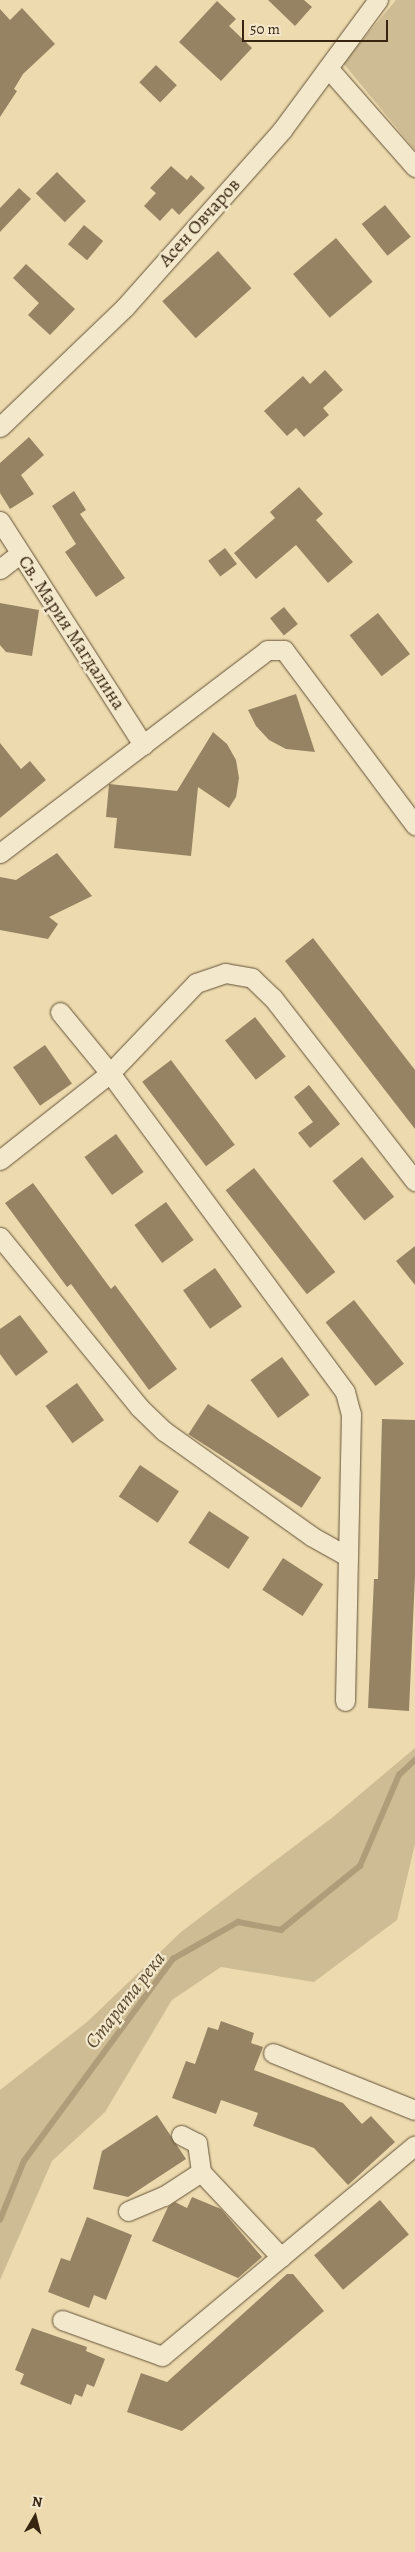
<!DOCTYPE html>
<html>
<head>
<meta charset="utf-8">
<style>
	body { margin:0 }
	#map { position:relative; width:415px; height:2552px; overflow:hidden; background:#eddbaf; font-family:Alegreya,serif }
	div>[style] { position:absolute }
	.green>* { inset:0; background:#cebc94 }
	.stream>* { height:5.5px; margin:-2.75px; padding:0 2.75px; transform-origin:2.75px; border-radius:2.75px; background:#af9d79 }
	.building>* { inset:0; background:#968363; transform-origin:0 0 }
	.roads { filter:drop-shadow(0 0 1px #645238) drop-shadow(0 0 1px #645238) }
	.minor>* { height:19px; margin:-9.5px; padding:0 9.5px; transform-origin:9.5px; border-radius:9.5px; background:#f3e8cb }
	span { translate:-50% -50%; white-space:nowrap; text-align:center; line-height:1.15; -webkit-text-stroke:4.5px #f3e8cb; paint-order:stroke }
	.street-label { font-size:19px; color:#372411 }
	.water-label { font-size:20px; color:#5b4830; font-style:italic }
	.north { position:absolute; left:10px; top:2492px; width:50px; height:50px; -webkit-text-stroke:4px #f3e8cb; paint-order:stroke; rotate:8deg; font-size:14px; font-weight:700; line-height:20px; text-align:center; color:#372411 }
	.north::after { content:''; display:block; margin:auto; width:18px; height:22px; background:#372411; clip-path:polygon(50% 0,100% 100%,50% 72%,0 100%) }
	.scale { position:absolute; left:242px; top:20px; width:146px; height:22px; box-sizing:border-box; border:2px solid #372411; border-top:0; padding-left:6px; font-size:15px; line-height:18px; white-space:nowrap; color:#372411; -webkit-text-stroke:4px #f3e8cb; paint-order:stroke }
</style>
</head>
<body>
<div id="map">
	<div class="green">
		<i style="clip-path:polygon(396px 0,415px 0,415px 150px,343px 63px)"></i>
		<i style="clip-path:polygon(415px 1748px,415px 1844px,397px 1920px,314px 1982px,221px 1967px,172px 2000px,105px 2112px,52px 2161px,0 2280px,0 2090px,87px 2022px,181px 1932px,333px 1817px)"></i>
	</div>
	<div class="stream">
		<i style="left:0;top:2220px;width:64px;rotate:-67.9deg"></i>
		<i style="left:24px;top:2161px;width:251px;rotate:-53.6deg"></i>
		<i style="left:173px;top:1959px;width:75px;rotate:-29.6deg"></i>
		<i style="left:238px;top:1922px;width:44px;rotate:10.5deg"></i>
		<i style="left:281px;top:1930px;width:102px;rotate:-39deg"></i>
		<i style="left:360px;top:1866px;width:99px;rotate:-66.8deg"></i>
		<i style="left:399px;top:1775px;width:22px;rotate:-43deg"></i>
	</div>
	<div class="building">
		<i style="clip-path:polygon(268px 0,304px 0,312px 7px,295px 26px)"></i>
		<i style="clip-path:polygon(217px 1px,236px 19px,229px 26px,252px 48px,221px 81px,179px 42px)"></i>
		<i style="clip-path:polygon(22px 8px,55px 44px,23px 74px,14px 89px,17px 91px,0 117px,0 9px,10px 20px)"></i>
		<i style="left:156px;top:65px;width:29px;height:24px;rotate:44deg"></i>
		<i style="clip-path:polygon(171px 166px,187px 180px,191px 175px,205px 188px,179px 215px,172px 208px,160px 221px,144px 206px,156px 193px,150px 188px)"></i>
		<i style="left:57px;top:172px;width:41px;height:30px;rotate:45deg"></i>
		<i style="clip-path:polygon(19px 188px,31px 199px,0 232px,0 208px)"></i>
		<i style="left:385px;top:205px;width:41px;height:30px;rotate:51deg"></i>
		<i style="left:84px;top:225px;width:25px;height:25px;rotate:40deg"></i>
		<i style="left:336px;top:238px;width:57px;height:56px;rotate:50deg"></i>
		<i style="left:218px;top:251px;width:50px;height:75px;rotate:48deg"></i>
		<i style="clip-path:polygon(26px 264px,75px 309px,50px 335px,28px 315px,39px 303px,13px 278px)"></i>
		<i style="clip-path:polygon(325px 370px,343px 390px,323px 408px,329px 415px,304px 437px,296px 428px,287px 436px,264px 411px,303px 376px,310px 384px)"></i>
		<i style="clip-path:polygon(29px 437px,44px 455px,21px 475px,34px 494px,10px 509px,0 493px,0 463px)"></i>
		<i style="clip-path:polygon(299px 487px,323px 514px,316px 520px,353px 562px,328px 583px,296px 545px,256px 579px,234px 553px,275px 518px,270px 512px)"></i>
		<i style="clip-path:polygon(74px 491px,86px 510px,80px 514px,125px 578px,96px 597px,65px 552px,76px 544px,52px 506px)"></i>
		<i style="left:225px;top:548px;width:20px;height:21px;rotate:53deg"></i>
		<i style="clip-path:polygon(0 603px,39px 610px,32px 656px,6px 652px,0 645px)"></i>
		<i style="left:284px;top:607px;width:22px;height:18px;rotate:51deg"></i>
		<i style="left:378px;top:613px;width:52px;height:36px;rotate:52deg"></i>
		<i style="clip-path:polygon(296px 694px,315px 752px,286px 749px,269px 740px,256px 726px,248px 710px)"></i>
		<i style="clip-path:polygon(213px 732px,227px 744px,236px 760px,239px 778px,236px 797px,229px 808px,198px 787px,191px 856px,114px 848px,117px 818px,106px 817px,109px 784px,177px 791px)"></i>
		<i style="clip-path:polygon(0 743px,21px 769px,30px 761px,46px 780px,0 818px)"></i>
		<i style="clip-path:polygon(57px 853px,92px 896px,49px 917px,58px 924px,48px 939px,0 930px,0 877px,16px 880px)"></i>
		<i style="clip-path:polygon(313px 938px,415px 1070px,415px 1129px,285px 961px)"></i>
		<i style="left:255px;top:1017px;width:50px;height:38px;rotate:52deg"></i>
		<i style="left:45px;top:1045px;width:47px;height:39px;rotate:55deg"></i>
		<i style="left:171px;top:1060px;width:106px;height:36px;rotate:53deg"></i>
		<i style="clip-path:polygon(309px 1085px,340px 1124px,310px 1148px,298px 1133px,313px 1122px,294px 1097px)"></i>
		<i style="left:116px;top:1134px;width:47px;height:39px;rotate:54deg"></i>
		<i style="left:362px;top:1157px;width:51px;height:38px;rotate:51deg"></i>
		<i style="left:254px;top:1168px;width:132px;height:36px;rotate:52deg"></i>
		<i style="clip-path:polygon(33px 1183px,111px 1289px,115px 1285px,177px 1369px,149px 1390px,71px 1284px,67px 1287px,5px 1203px)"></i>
		<i style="left:166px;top:1202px;width:47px;height:39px;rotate:54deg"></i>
		<i style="clip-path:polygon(415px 1246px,415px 1285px,396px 1261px)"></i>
		<i style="left:215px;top:1268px;width:47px;height:39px;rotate:55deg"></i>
		<i style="left:354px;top:1300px;width:81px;height:36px;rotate:52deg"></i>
		<i style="clip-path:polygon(20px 1315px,48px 1352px,16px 1376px,0 1354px,0 1329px)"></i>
		<i style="left:282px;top:1357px;width:47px;height:39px;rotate:54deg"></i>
		<i style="left:77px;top:1383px;width:46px;height:39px;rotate:54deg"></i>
		<i style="left:208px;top:1404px;width:135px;height:36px;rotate:33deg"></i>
		<i style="clip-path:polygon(382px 1419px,415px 1420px,415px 1576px,409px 1711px,368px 1708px,374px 1579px,378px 1579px)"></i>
		<i style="left:140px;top:1465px;width:47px;height:38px;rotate:34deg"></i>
		<i style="left:209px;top:1511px;width:48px;height:38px;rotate:33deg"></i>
		<i style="left:283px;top:1558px;width:48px;height:38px;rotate:33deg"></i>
		<i style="clip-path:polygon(221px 2021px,254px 2033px,251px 2043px,263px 2047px,254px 2070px,343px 2103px,362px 2124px,371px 2116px,395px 2142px,348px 2185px,314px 2148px,253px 2126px,258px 2113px,221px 2100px,216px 2114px,172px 2098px,186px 2061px,195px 2064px,208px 2027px,218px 2030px)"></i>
		<i style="clip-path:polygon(157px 2115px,186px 2159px,128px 2197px,93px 2189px,102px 2151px)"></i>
		<i style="clip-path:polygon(192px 2197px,221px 2209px,262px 2257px,238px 2278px,152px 2241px,168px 2207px,175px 2202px,187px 2208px)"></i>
		<i style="left:380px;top:2200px;width:45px;height:86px;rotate:50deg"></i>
		<i style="clip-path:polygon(87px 2217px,132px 2235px,106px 2300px,94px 2295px,89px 2308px,48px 2292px,61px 2258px,70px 2261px)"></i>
		<i style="clip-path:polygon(287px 2274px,293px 2274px,324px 2311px,182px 2431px,127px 2412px,141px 2373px,167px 2382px)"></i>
		<i style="clip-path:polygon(32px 2328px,87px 2347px,86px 2351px,105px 2359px,94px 2387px,87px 2384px,82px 2397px,75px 2394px,71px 2405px,20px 2384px,24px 2374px,15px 2370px)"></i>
	</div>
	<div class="roads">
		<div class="minor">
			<i style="left:328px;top:68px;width:132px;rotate:48.7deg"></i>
			<i style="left:0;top:427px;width:173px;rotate:-43.8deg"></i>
			<i style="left:125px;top:307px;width:237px;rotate:-48.4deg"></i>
			<i style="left:282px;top:130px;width:162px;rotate:-53.6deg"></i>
			<i style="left:0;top:521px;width:266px;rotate:57.4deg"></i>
			<i style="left:0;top:569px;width:24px;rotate:-38deg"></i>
			<i style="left:0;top:853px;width:335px;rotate:-37.2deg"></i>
			<i style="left:267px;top:650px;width:17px"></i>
			<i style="left:284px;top:650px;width:219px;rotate:53.2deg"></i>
			<i style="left:60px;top:1012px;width:79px;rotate:50.7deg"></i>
			<i style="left:110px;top:1073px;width:396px;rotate:53.6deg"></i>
			<i style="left:345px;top:1392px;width:23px;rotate:75deg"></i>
			<i style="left:351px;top:1414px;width:287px;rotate:91.2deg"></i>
			<i style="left:0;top:1160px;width:140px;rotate:-38.3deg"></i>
			<i style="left:110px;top:1073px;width:124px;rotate:-46.3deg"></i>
			<i style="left:196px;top:983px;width:31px;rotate:-19deg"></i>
			<i style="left:225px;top:973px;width:27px;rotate:10deg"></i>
			<i style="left:252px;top:978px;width:29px;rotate:44deg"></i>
			<i style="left:273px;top:998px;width:232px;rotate:52.2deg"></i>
			<i style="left:0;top:1237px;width:220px;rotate:50.7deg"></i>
			<i style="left:139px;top:1407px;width:35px;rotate:44deg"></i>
			<i style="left:164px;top:1431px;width:181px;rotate:35.5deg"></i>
			<i style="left:311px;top:1536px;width:41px;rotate:29.1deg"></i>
			<i style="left:273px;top:2053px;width:153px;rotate:21.9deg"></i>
			<i style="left:181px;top:2135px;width:18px;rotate:27deg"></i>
			<i style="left:197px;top:2143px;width:29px;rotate:82deg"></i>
			<i style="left:128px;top:2211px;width:39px;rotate:-23deg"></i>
			<i style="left:164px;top:2196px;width:44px;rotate:-33deg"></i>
			<i style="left:201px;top:2172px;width:117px;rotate:46.7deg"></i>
			<i style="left:62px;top:2320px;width:106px;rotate:19.8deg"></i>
			<i style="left:162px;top:2356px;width:329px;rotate:-39.8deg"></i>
		</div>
	</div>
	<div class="street-label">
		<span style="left:200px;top:223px;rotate:-48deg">Асен Овчаров</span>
		<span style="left:71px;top:633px;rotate:57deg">Св. Мария Магдалина</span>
	</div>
	<div class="water-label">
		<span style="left:125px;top:2000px;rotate:-52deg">Старата река</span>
	</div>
	<div class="north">N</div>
	<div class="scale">50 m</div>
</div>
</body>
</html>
